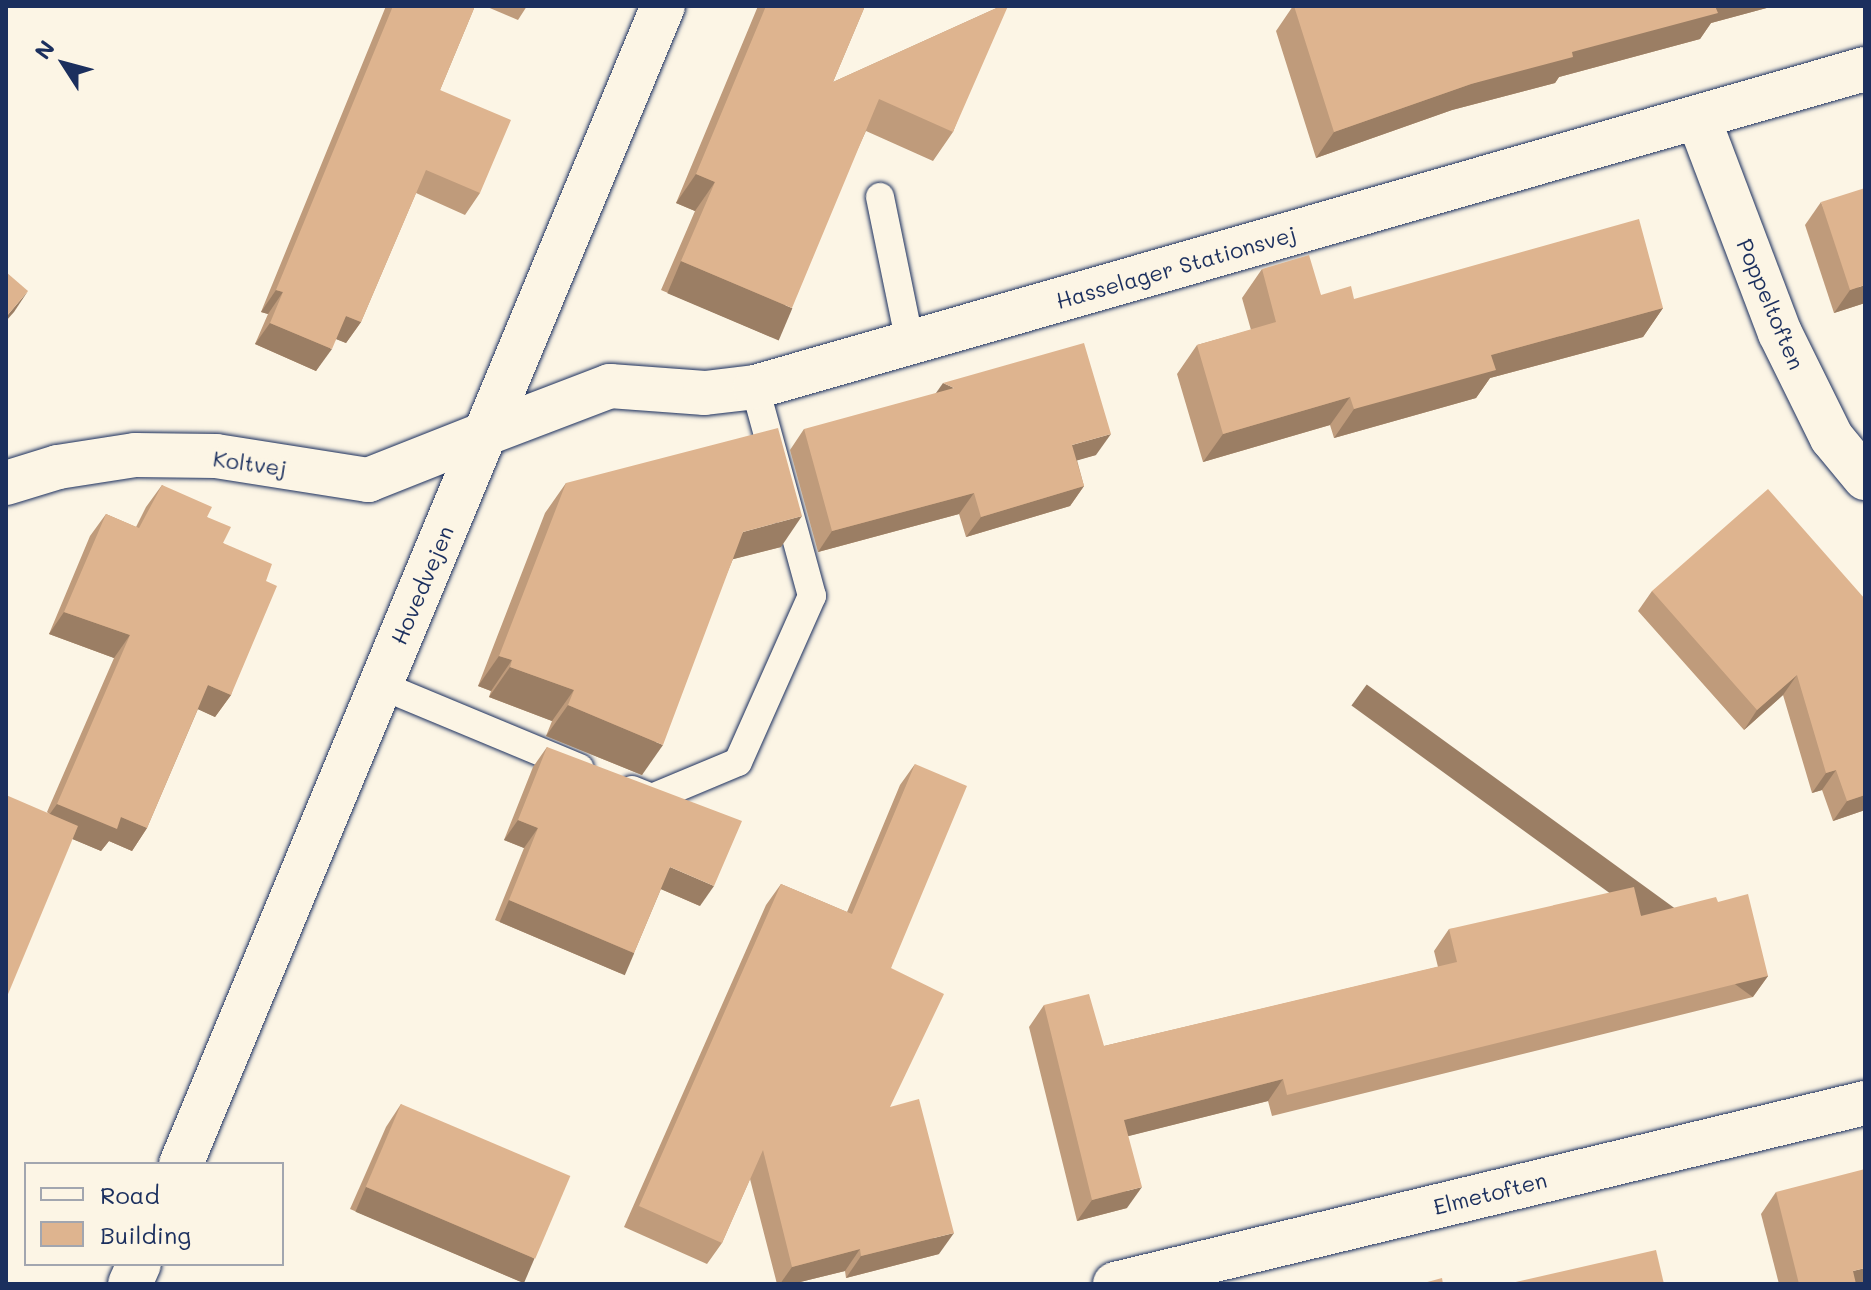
<!DOCTYPE html>
<html>
<head>
<meta charset="utf-8">
<style>
	body { margin:0 }
	#map { position:relative; width:1871px; height:1290px; overflow:hidden; background:#fcf5e5; font-family:Mali,sans-serif }
	div>[style] { position:absolute }
	.roads { filter:drop-shadow(0 0 2px #1b2f5e) drop-shadow(0 0 2px #1b2f5e) }
	.service>* { height:28px; margin:-14px; padding:0 14px; transform-origin:14px; border-radius:14px; background:#fcf5e5 }
	.minor>* { height:44px; margin:-22px; padding:0 22px; transform-origin:22px; border-radius:22px; background:#fcf5e5 }
	.tertiary>* { height:44px; margin:-22px; padding:0 22px; transform-origin:22px; border-radius:22px; background:#fcf5e5 }
	.secondary>* { height:44px; margin:-22px; padding:0 22px; transform-origin:22px; border-radius:22px; background:#fcf5e5 }
	.wall>* { inset:0; background:#bf9b7b }
	.shaded-wall>* { inset:0; background:#9b7e64; transform-origin:0 0 }
	.building>* { inset:0; background:#deb48f; transform-origin:0 0 }
	span { translate:-50% -50%; white-space:nowrap; text-align:center; line-height:1.15; -webkit-text-stroke:8px #fcf5e5; paint-order:stroke }
	.street-label { font-size:22px; color:#1b2f5e }
	.frame { position:absolute; inset:0; border:8px solid #1b2f5e; pointer-events:none }
	.legend { position:absolute; left:24px; top:1162px; width:260px; height:104px; box-sizing:border-box; background:#fcf5e5; border:2px solid #a2a6af; margin:0; padding:10px 14px; list-style:none; font-size:24px; color:#1b2f5e }
	.legend li { display:flex; align-items:center; gap:16px; height:40px }
	.legend b { width:40px; border:2px solid #a2a6af }
	.north { position:absolute; left:24px; top:24px; width:80px; height:80px; -webkit-text-stroke:6px #fcf5e5; paint-order:stroke; rotate:306deg; font-size:22px; font-weight:700; line-height:32px; text-align:center; color:#1b2f5e }
	.north::after { content:''; display:block; margin:auto; width:28px; height:36px; background:#1b2f5e; clip-path:polygon(50% 0,100% 100%,50% 72%,0 100%) }
</style>
</head>
<body>
<div id="map">
	<div class="roads">
		<div class="service">
			<i style="left:880px;top:197px;width:149px;rotate:78.4deg"></i>
			<i style="left:380px;top:685px;width:216px;rotate:22.6deg"></i>
			<i style="left:632px;top:790px;width:22px;rotate:22deg"></i>
			<i style="left:652px;top:798px;width:93px;rotate:-22.7deg"></i>
			<i style="left:738px;top:762px;width:182px;rotate:-66deg"></i>
			<i style="left:812px;top:596px;width:217px;rotate:-105.3deg"></i>
		</div>
		<div class="minor">
			<i style="left:1699px;top:120px;width:228px;rotate:69.2deg"></i>
			<i style="left:1780px;top:333px;width:117px;rotate:63.7deg"></i>
			<i style="left:1832px;top:438px;width:52px;rotate:50.5deg"></i>
			<i style="left:487px;top:433px;width:132px;rotate:-20.9deg"></i>
			<i style="left:610px;top:386px;width:95px;rotate:4.2deg"></i>
			<i style="left:705px;top:393px;width:50px;rotate:-6.8deg"></i>
			<i style="left:755px;top:387px;width:1155px;rotate:-15.99deg"></i>
			<i style="left:1115px;top:1284px;width:772px;rotate:-13.57deg"></i>
		</div>
		<div class="tertiary">
			<i style="left:6px;top:483px;width:54px;rotate:-17.1deg"></i>
			<i style="left:58px;top:467px;width:78px;rotate:-8.9deg"></i>
			<i style="left:135px;top:455px;width:81px;rotate:0.7deg"></i>
			<i style="left:216px;top:456px;width:154px;rotate:9deg"></i>
			<i style="left:368px;top:480px;width:128px;rotate:-21.6deg"></i>
		</div>
		<div class="secondary">
			<i style="left:181px;top:1164px;width:1254px;rotate:-67.4deg"></i>
			<i style="left:130px;top:1284px;width:22px;rotate:-66deg"></i>
		</div>
	</div>
	<div class="wall">
		<i style="clip-path:polygon(386px 6px,475px 6px,440px 90px,480px 193px,465px 215px,416px 193px,361px 322px,346px 343px,336px 339px,316px 371px,255px 344px,268px 314px,261px 312px)"></i>
		<i style="clip-path:polygon(485px 6px,527px 6px,518px 20px)"></i>
		<i style="clip-path:polygon(758px 6px,865px 6px,833px 82px,1001px 6px,953px 132px,933px 161px,866px 131px,771px 337px,661px 290px,695px 211px,676px 203px)"></i>
		<i style="clip-path:polygon(1293px 6px,1774px 6px,1711px 23px,1700px 39px,1559px 77px,1555px 83px,1452px 110px,1316px 158px,1276px 31px)"></i>
		<i style="clip-path:polygon(1821px 202px,1865px 303px,1834px 313px,1805px 225px)"></i>
		<i style="clip-path:polygon(1262px 269px,1321px 295px,1354px 299px,1663px 308px,1643px 337px,1490px 378px,1476px 398px,1334px 438px,1330px 425px,1203px 462px,1177px 374px,1197px 345px,1251px 330px,1242px 298px)"></i>
		<i style="clip-path:polygon(804px 429px,1096px 455px,1077px 460px,1084px 486px,1070px 506px,966px 537px,959px 514px,818px 552px,790px 450px)"></i>
		<i style="clip-path:polygon(566px 483px,781px 547px,733px 559px,642px 775px,546px 736px,552px 721px,489px 697px,491px 691px,478px 686px,545px 513px)"></i>
		<i style="clip-path:polygon(162px 485px,207px 517px,223px 543px,266px 581px,231px 695px,215px 717px,198px 709px,147px 828px,132px 851px,109px 841px,101px 851px,73px 839px,47px 812px,114px 658px,49px 634px,90px 536px,106px 514px,136px 527px,146px 507px)"></i>
		<i style="clip-path:polygon(1652px 591px,1865px 599px,1865px 810px,1833px 821px,1822px 790px,1812px 793px,1783px 695px,1744px 730px,1638px 611px)"></i>
		<i style="clip-path:polygon(547px 747px,700px 906px,661px 889px,634px 953px,620px 973px,495px 920px,524px 848px,504px 840px,533px 767px)"></i>
		<i style="clip-path:polygon(915px 764px,891px 968px,890px 1107px,939px 1254px,846px 1278px,845px 1271px,792px 1284px,777px 1284px,750px 1179px,722px 1243px,707px 1264px,624px 1227px,766px 905px,781px 884px,847px 912px,900px 785px)"></i>
		<i style="clip-path:polygon(1718px 902px,1768px 976px,1753px 997px,1272px 1116px,1268px 1101px,1128px 1136px,1127px 1208px,1077px 1221px,1029px 1027px,1044px 1005px,1104px 1046px,1438px 967px,1434px 951px,1449px 929px,1641px 916px)"></i>
		<i style="clip-path:polygon(401px 1104px,534px 1259px,519px 1281px,350px 1209px,386px 1127px)"></i>
		<i style="clip-path:polygon(1776px 1192px,1865px 1284px,1779px 1284px,1761px 1214px)"></i>
	</div>
	<div class="shaded-wall">
		<i style="clip-path:polygon(1711px 6px,1774px 6px,1711px 23px,1700px 39px,1559px 77px,1555px 83px,1452px 110px,1316px 158px,1334px 132px,1471px 84px)"></i>
		<i style="clip-path:polygon(696px 174px,715px 182px,695px 211px,676px 203px)"></i>
		<i style="left:681px;top:261px;width:121px;height:35px;rotate:23deg"></i>
		<i style="clip-path:polygon(1865px 285px,1865px 303px,1834px 313px,1850px 290px)"></i>
		<i style="clip-path:polygon(276px 290px,283px 292px,268px 314px,261px 312px)"></i>
		<i style="clip-path:polygon(28px 291px,14px 312px,6px 321px,6px 317px)"></i>
		<i style="clip-path:polygon(1663px 308px,1643px 337px,1490px 378px,1476px 398px,1334px 438px,1354px 409px,1491px 355px)"></i>
		<i style="clip-path:polygon(346px 316px,361px 322px,346px 343px,331px 337px)"></i>
		<i style="clip-path:polygon(270px 323px,332px 349px,316px 371px,255px 344px)"></i>
		<i style="clip-path:polygon(943px 383px,954px 388px,929px 403px)"></i>
		<i style="clip-path:polygon(1350px 397px,1330px 425px,1203px 462px,1223px 434px)"></i>
		<i style="clip-path:polygon(1111px 434px,1096px 455px,1058px 466px,1072px 445px)"></i>
		<i style="clip-path:polygon(1084px 486px,1070px 506px,966px 537px,981px 517px)"></i>
		<i style="clip-path:polygon(974px 493px,959px 514px,818px 552px,832px 531px)"></i>
		<i style="clip-path:polygon(802px 516px,781px 547px,722px 562px,743px 532px)"></i>
		<i style="clip-path:polygon(64px 612px,130px 635px,114px 658px,49px 634px)"></i>
		<i style="clip-path:polygon(499px 656px,512px 660px,491px 691px,478px 686px)"></i>
		<i style="clip-path:polygon(510px 667px,574px 690px,552px 721px,489px 697px)"></i>
		<i style="clip-path:polygon(1797px 675px,1783px 695px,1744px 730px,1757px 710px)"></i>
		<i style="clip-path:polygon(208px 685px,231px 695px,215px 717px,193px 707px)"></i>
		<i style="clip-path:polygon(568px 705px,663px 745px,642px 775px,546px 736px)"></i>
		<i style="clip-path:polygon(1836px 770px,1822px 790px,1812px 793px,1826px 773px)"></i>
		<i style="clip-path:polygon(1865px 795px,1865px 810px,1833px 821px,1847px 801px)"></i>
		<i style="clip-path:polygon(57px 804px,121px 817px,147px 828px,132px 851px,109px 841px,101px 851px,41px 826px)"></i>
		<i style="clip-path:polygon(518px 820px,538px 828px,524px 848px,504px 840px)"></i>
		<i style="clip-path:polygon(670px 867px,714px 886px,700px 906px,656px 887px)"></i>
		<i style="left:509px;top:900px;width:136px;height:24px;rotate:23deg"></i>
		<i style="left:1768px;top:976px;width:26px;height:496px;rotate:126deg"></i>
		<i style="clip-path:polygon(1283px 1079px,1268px 1101px,1109px 1141px,1124px 1120px)"></i>
		<i style="left:366px;top:1187px;width:183px;height:27px;rotate:23deg"></i>
		<i style="clip-path:polygon(1142px 1187px,1127px 1208px,1077px 1221px,1092px 1200px)"></i>
		<i style="clip-path:polygon(954px 1233px,939px 1254px,846px 1278px,861px 1256px)"></i>
		<i style="clip-path:polygon(860px 1249px,845px 1271px,792px 1284px,780px 1284px,792px 1267px)"></i>
		<i style="clip-path:polygon(1865px 1268px,1865px 1284px,1844px 1284px,1853px 1271px)"></i>
	</div>
	<div class="building">
		<i style="clip-path:polygon(393px 6px,475px 6px,440px 90px,511px 120px,480px 193px,426px 170px,361px 322px,346px 316px,332px 349px,270px 323px,283px 292px,276px 290px)"></i>
		<i style="clip-path:polygon(766px 6px,865px 6px,833px 82px,1001px 6px,1008px 6px,953px 132px,879px 99px,792px 308px,681px 261px,715px 182px,696px 174px)"></i>
		<i style="clip-path:polygon(1294px 6px,1715px 6px,1718px 13px,1572px 52px,1573px 57px,1471px 84px,1334px 132px)"></i>
		<i style="clip-path:polygon(1865px 188px,1865px 285px,1850px 290px,1821px 202px)"></i>
		<i style="clip-path:polygon(1639px 219px,1663px 308px,1491px 355px,1496px 370px,1354px 409px,1350px 397px,1223px 434px,1197px 345px,1276px 322px,1262px 269px,1309px 255px,1321px 295px,1351px 286px,1354px 299px)"></i>
		<i style="clip-path:polygon(6px 272px,28px 291px,6px 317px)"></i>
		<i style="clip-path:polygon(1084px 343px,1111px 434px,1072px 445px,1084px 486px,981px 517px,974px 493px,832px 531px,804px 429px,954px 388px,943px 383px)"></i>
		<i style="clip-path:polygon(778px 428px,802px 516px,743px 532px,663px 745px,568px 705px,574px 690px,510px 667px,512px 660px,499px 656px,566px 483px)"></i>
		<i style="clip-path:polygon(162px 485px,212px 507px,207px 517px,231px 527px,223px 543px,272px 564px,266px 581px,277px 586px,231px 695px,208px 685px,147px 828px,121px 817px,117px 829px,57px 804px,130px 635px,64px 612px,106px 514px,139px 528px)"></i>
		<i style="clip-path:polygon(1768px 489px,1865px 599px,1865px 795px,1847px 801px,1836px 770px,1826px 773px,1797px 675px,1757px 710px,1652px 591px)"></i>
		<i style="clip-path:polygon(547px 747px,742px 821px,714px 886px,670px 867px,634px 953px,509px 900px,538px 828px,518px 820px)"></i>
		<i style="clip-path:polygon(915px 764px,967px 786px,891px 968px,944px 994px,890px 1107px,919px 1099px,954px 1233px,861px 1256px,860px 1249px,792px 1267px,763px 1150px,722px 1243px,639px 1206px,781px 884px,852px 914px)"></i>
		<i style="clip-path:polygon(6px 795px,78px 826px,6px 999px)"></i>
		<i style="clip-path:polygon(1634px 887px,1641px 916px,1716px 897px,1718px 902px,1748px 894px,1768px 976px,1287px 1095px,1283px 1079px,1124px 1120px,1142px 1187px,1092px 1200px,1044px 1005px,1089px 994px,1104px 1046px,1457px 962px,1449px 929px)"></i>
		<i style="left:401px;top:1104px;width:184px;height:90px;rotate:23deg"></i>
		<i style="clip-path:polygon(1865px 1169px,1865px 1268px,1853px 1271px,1856px 1284px,1799px 1284px,1776px 1192px)"></i>
		<i style="clip-path:polygon(1656px 1250px,1664px 1284px,1507px 1284px)"></i>
		<i style="clip-path:polygon(1442px 1278px,1443px 1284px,1420px 1284px)"></i>
	</div>
	<div class="street-label">
		<span style="left:1176px;top:267px;rotate:-16deg">Hasselager Stationsvej</span>
		<span style="left:1771px;top:304px;rotate:67deg">Poppeltoften</span>
		<span style="left:250px;top:463px;rotate:8deg">Koltvej</span>
		<span style="left:422px;top:585px;rotate:-67deg">Hovedvejen</span>
		<span style="left:1490px;top:1193px;rotate:-14deg">Elmetoften</span>
	</div>
	<div class="frame"></div>
	<ul class="legend">
	<li><b style="height:10px;background:#fcf5e5"></b>Road</li>
	<li><b style="height:22px;background:#deb48f"></b>Building</li>
	</ul>
	<div class="north">N</div>
</div>
</body>
</html>
